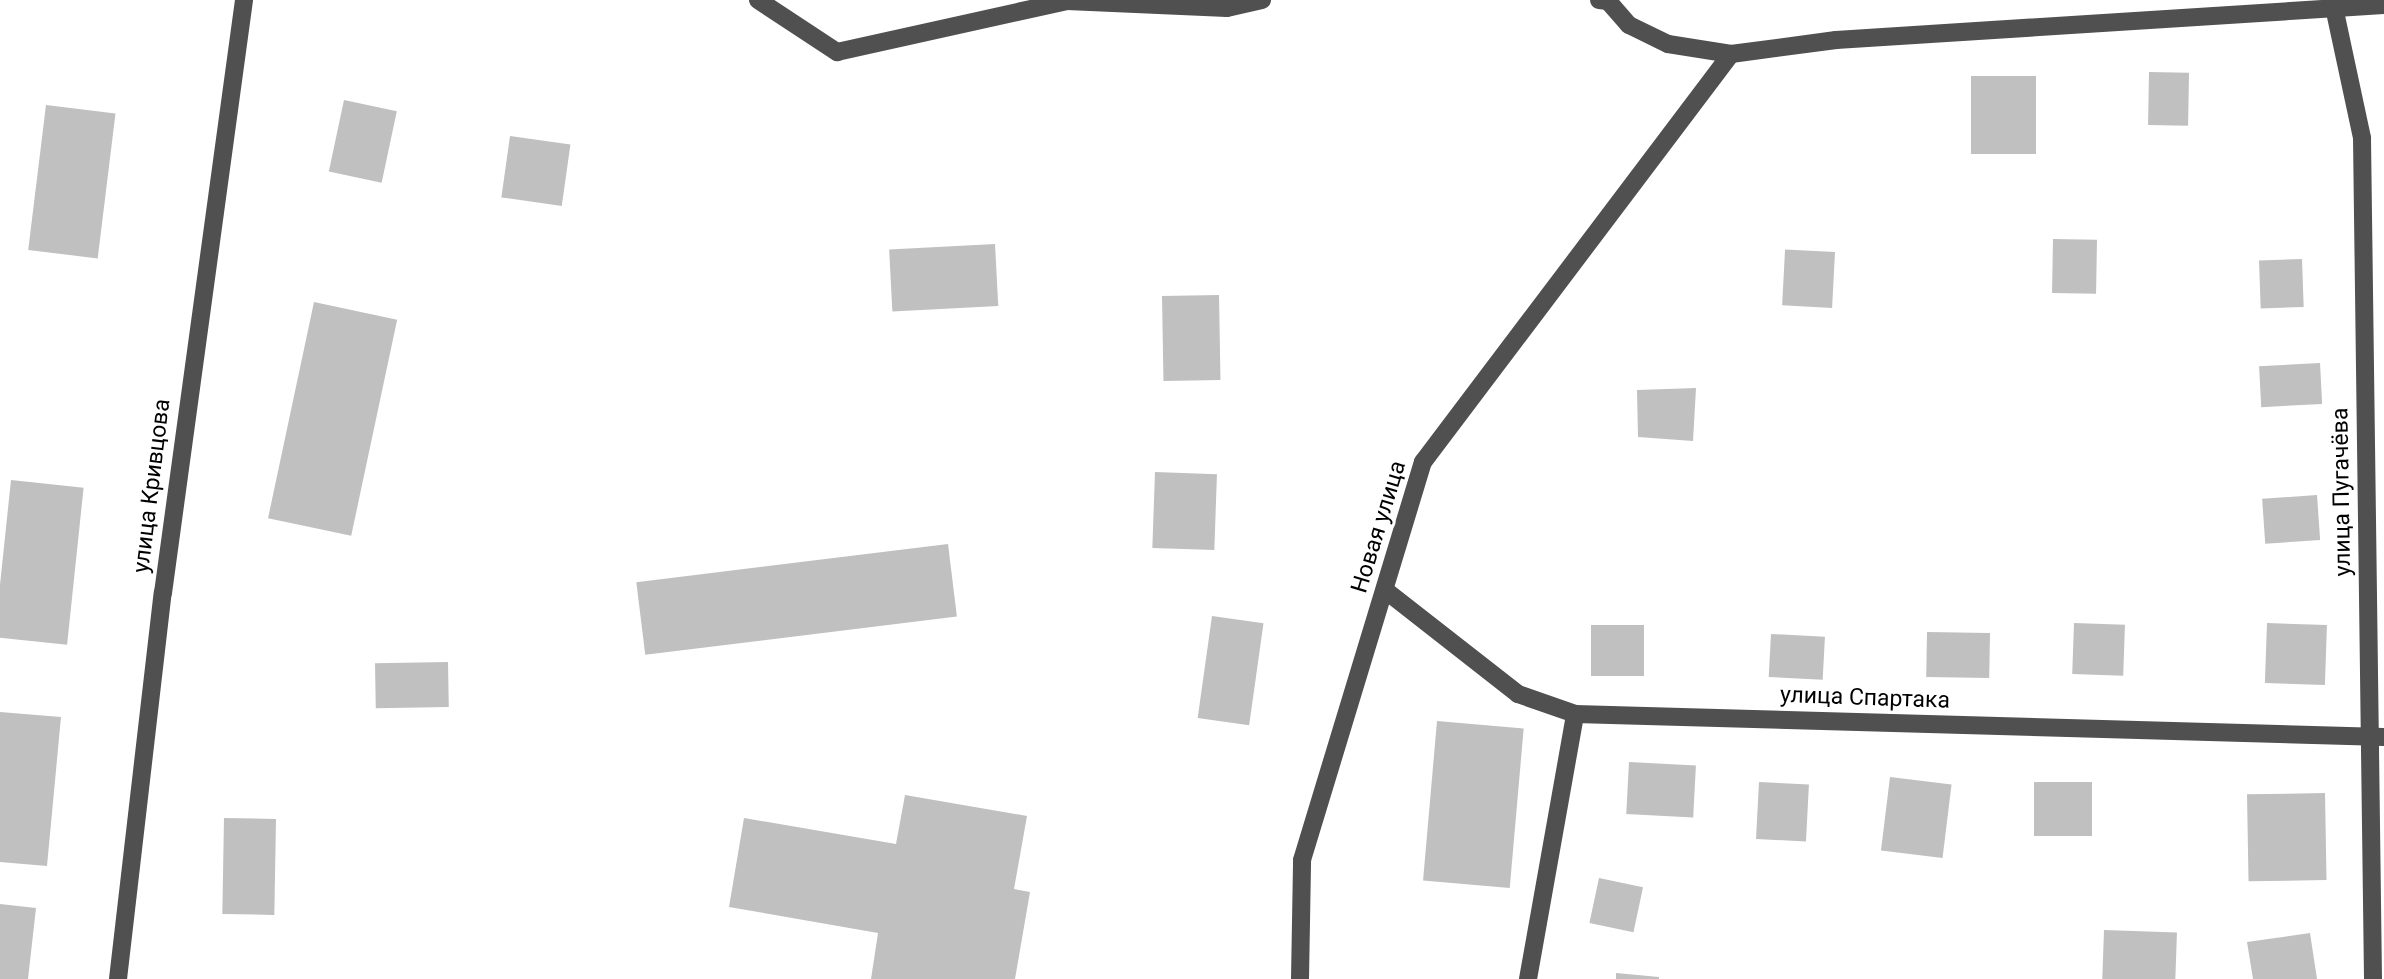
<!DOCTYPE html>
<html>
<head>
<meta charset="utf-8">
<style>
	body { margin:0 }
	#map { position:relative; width:2384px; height:979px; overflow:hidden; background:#fff; font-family:Roboto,sans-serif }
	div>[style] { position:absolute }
	.building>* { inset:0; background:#c0c0c0; transform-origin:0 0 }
	.minor>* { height:18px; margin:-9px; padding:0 9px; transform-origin:9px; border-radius:9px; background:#505050 }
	span { translate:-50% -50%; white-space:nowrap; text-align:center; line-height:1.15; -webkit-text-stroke:6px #fff; paint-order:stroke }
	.street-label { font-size:23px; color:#000 }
</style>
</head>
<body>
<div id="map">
	<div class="building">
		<i style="left:2149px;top:72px;width:40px;height:53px;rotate:1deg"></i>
		<i style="left:1971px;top:76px;width:65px;height:78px"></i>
		<i style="left:344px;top:100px;width:54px;height:73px;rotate:12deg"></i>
		<i style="left:46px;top:105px;width:70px;height:146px;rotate:7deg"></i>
		<i style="left:510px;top:136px;width:61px;height:62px;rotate:8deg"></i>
		<i style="left:2053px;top:239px;width:44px;height:54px;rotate:1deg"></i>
		<i style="left:995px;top:244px;width:62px;height:106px;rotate:87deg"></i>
		<i style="left:1835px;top:252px;width:56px;height:50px;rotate:93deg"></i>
		<i style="left:2302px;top:259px;width:48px;height:43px;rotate:88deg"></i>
		<i style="left:1219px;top:295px;width:85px;height:57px;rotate:89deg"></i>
		<i style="left:314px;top:302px;width:85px;height:221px;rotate:12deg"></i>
		<i style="left:2320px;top:363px;width:41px;height:61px;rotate:87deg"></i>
		<i style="clip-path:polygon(1696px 388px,1693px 441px,1638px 437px,1637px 390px)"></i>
		<i style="left:1155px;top:472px;width:62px;height:76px;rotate:2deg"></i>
		<i style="left:11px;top:480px;width:73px;height:158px;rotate:6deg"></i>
		<i style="left:2317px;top:495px;width:45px;height:55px;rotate:86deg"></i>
		<i style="left:948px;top:544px;width:73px;height:314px;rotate:83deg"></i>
		<i style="left:1212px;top:616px;width:52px;height:103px;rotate:8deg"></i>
		<i style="left:2074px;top:623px;width:51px;height:51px;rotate:2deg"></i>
		<i style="left:2267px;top:623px;width:60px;height:60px;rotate:2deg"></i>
		<i style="left:1591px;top:625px;width:53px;height:51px"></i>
		<i style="left:1927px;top:632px;width:63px;height:45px;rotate:1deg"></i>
		<i style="left:1771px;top:634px;width:54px;height:43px;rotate:3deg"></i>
		<i style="left:448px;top:662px;width:45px;height:73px;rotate:89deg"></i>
		<i style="clip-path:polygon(0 712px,61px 717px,47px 866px,0 862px)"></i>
		<i style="left:1437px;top:721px;width:87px;height:160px;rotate:5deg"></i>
		<i style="left:1629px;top:762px;width:67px;height:52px;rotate:3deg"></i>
		<i style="left:1890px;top:777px;width:62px;height:74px;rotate:7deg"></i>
		<i style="left:1759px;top:782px;width:50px;height:57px;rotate:3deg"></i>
		<i style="left:2034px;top:782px;width:58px;height:54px"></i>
		<i style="left:2325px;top:793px;width:87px;height:78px;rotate:89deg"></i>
		<i style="clip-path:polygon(905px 795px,1027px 816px,1014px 889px,1030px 892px,1015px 979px,871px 979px,878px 933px,729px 907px,744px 818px,896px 844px)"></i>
		<i style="left:224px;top:818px;width:52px;height:96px;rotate:1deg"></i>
		<i style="left:1599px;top:878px;width:45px;height:46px;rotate:12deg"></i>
		<i style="clip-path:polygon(0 904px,36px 908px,28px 979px,0 979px)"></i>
		<i style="left:2104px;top:930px;width:73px;height:49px;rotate:2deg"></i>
		<i style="clip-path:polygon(2310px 933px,2317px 979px,2253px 979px,2247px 942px)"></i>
		<i style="clip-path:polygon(1616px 973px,1659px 977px,1659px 979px,1616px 979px)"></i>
	</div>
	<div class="minor">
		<i style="left:758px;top:0;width:95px;rotate:33.4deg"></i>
		<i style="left:837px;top:52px;width:236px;rotate:-12.5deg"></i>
		<i style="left:1067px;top:1px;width:160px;rotate:2.5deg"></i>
		<i style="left:1227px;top:8px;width:36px;rotate:-13deg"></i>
		<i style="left:1599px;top:0;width:9px;rotate:6deg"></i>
		<i style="left:1608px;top:1px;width:32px;rotate:49deg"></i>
		<i style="left:1629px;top:25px;width:43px;rotate:26deg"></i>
		<i style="left:1668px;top:44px;width:64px;rotate:9deg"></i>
		<i style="left:1731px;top:54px;width:106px;rotate:-7.6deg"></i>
		<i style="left:1836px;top:40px;width:549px;rotate:-3.65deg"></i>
		<i style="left:2334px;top:7px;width:134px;rotate:77.9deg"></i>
		<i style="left:2362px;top:138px;width:841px;rotate:89.25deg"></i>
		<i style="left:1385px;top:590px;width:169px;rotate:38deg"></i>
		<i style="left:1518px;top:694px;width:60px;rotate:19.3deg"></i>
		<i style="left:1575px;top:714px;width:809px;rotate:1.63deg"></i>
		<i style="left:118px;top:979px;width:389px;rotate:-83.4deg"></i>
		<i style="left:163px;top:593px;width:599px;rotate:-82.22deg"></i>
		<i style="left:1300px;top:979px;width:119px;rotate:-89deg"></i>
		<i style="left:1302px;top:860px;width:416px;rotate:-73.1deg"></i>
		<i style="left:1423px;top:462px;width:511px;rotate:-52.95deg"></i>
		<i style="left:1528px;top:979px;width:269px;rotate:-79.9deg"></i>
	</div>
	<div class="street-label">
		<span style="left:152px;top:486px;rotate:-83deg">улица Кривцова</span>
		<span style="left:2342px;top:492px;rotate:-91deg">улица Пугачёва</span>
		<span style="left:1379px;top:527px;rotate:-73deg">Новая улица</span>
		<span style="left:1865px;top:698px;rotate:2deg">улица Спартака</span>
	</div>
</div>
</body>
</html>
